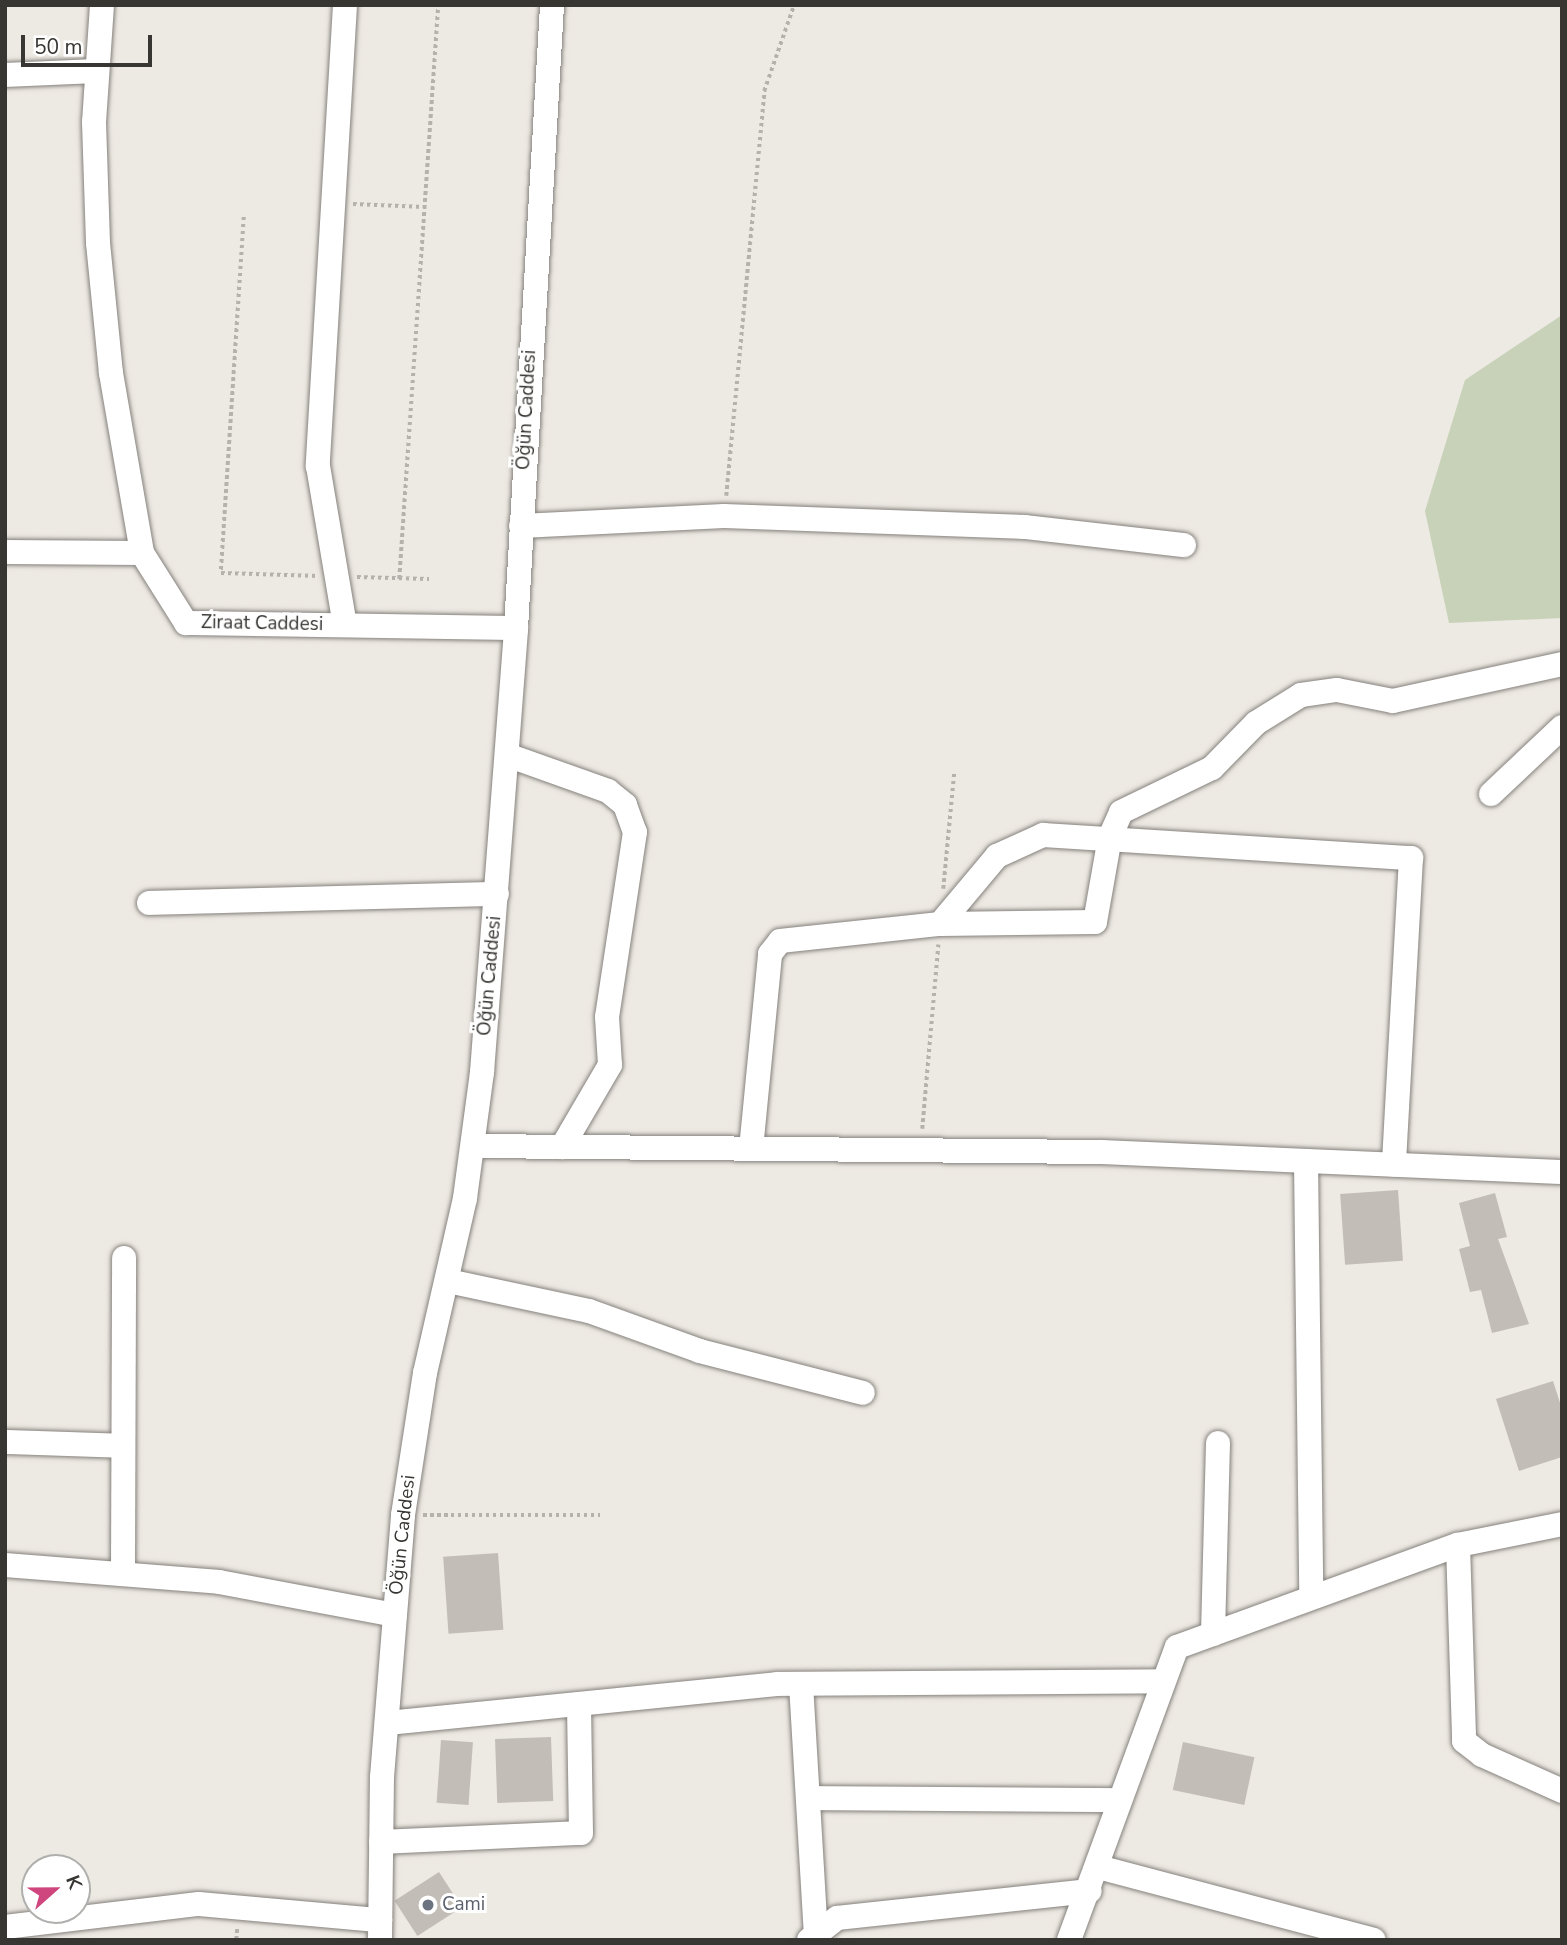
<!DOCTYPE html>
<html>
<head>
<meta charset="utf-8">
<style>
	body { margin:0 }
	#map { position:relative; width:1567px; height:1945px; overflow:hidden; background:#ede9e3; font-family:"Nunito Sans",sans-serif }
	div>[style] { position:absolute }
	.green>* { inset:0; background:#c8d2b8 }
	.building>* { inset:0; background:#c2beb7; transform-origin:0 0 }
	.path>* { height:3.5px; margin-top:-1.75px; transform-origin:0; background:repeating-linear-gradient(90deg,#b5b2ad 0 3.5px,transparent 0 7px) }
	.roads { filter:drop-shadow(0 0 2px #85817c) drop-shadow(0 0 2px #85817c) }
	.minor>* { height:24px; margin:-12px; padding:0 12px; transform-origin:12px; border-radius:12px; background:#fff }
	.dots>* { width:19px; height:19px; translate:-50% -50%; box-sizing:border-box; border:4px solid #fff; border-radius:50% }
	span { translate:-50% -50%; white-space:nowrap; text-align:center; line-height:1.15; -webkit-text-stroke:6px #fff; paint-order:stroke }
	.street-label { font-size:19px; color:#373633 }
	.worship-label { font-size:19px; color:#5b616d }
	.left { translate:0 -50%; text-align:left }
	.frame { position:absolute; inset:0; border:7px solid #373633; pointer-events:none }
	.north { position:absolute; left:21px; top:1854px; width:70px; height:70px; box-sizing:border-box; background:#fff; border:2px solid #afafad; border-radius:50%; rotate:69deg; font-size:19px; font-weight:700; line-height:28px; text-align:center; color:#373633 }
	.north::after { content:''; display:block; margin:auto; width:24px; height:32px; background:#cf457d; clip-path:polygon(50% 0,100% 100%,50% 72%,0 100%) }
	.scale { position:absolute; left:21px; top:35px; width:131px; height:32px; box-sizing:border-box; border:4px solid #373633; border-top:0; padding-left:9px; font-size:21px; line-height:24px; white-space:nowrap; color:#373633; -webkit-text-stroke:5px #fff; paint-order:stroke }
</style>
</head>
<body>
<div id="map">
	<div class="green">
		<i style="clip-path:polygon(1562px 315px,1562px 618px,1449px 623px,1425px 511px,1465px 380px)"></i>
	</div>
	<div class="building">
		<i style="left:1398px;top:1190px;width:71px;height:58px;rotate:86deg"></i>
		<i style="clip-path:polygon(1495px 1193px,1507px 1237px,1498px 1239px,1529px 1324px,1492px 1333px,1481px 1290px,1470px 1292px,1459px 1249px,1470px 1246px,1459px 1203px)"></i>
		<i style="clip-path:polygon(1553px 1381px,1562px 1409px,1562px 1457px,1519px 1471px,1496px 1399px)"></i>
		<i style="left:498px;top:1553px;width:77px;height:55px;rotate:86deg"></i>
		<i style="left:551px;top:1737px;width:64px;height:56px;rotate:88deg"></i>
		<i style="left:441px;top:1740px;width:32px;height:63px;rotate:4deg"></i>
		<i style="left:1183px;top:1742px;width:73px;height:49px;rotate:12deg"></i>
		<i style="left:439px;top:1872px;width:42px;height:53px;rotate:57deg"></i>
	</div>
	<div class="path">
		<i style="left:353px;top:204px;width:71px;rotate:2.4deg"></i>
		<i style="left:244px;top:217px;width:357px;rotate:93.7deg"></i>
		<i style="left:221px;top:573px;width:97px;rotate:1.8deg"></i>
		<i style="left:726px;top:496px;width:407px;rotate:-84.6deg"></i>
		<i style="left:764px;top:91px;width:91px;rotate:-70.8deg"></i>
		<i style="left:357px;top:577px;width:72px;rotate:1.6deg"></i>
		<i style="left:399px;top:579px;width:575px;rotate:-86.11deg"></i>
		<i style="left:943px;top:889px;width:118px;rotate:-84.6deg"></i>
		<i style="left:922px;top:1129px;width:185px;rotate:-85deg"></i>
		<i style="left:423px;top:1515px;width:177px"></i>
		<i style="left:236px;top:1940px;width:12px;rotate:-85deg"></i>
	</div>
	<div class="roads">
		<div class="minor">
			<i style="left:102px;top:5px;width:117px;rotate:93.9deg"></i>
			<i style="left:94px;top:122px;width:121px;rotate:88.1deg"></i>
			<i style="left:98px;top:243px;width:131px;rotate:84.3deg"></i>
			<i style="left:111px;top:373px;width:183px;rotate:80.2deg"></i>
			<i style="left:345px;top:5px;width:462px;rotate:93.4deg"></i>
			<i style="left:318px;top:466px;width:161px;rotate:80.4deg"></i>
			<i style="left:5px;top:75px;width:91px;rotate:-2.5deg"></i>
			<i style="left:521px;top:526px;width:203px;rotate:-2.8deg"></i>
			<i style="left:724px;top:516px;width:301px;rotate:2.1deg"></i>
			<i style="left:1025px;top:527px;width:160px;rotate:6.5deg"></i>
			<i style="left:5px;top:552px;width:137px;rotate:0.4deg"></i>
			<i style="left:142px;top:553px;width:83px;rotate:57.8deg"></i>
			<i style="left:186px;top:623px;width:330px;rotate:0.9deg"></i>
			<i style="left:507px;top:755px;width:107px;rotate:19.6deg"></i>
			<i style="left:608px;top:791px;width:22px;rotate:39deg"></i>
			<i style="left:625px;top:805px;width:29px;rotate:70deg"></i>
			<i style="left:635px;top:832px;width:187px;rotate:98.6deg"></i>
			<i style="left:607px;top:1017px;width:48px;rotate:86.4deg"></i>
			<i style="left:610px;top:1065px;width:95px;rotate:120.3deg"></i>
			<i style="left:1491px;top:794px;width:98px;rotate:-43.3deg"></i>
			<i style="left:149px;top:903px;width:348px;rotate:-1.5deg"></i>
			<i style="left:940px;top:924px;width:89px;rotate:-50deg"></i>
			<i style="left:997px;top:856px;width:51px;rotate:-24.5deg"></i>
			<i style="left:1043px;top:835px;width:369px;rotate:3.6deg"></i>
			<i style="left:1411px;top:858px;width:307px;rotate:93.2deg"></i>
			<i style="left:473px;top:1146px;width:629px;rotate:0.55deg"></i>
			<i style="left:1102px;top:1152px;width:458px;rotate:2.5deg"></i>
			<i style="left:751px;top:1149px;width:196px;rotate:-84.4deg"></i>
			<i style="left:770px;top:954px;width:16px;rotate:-52deg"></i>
			<i style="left:780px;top:941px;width:161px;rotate:-6.1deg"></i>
			<i style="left:940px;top:924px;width:155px;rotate:-0.7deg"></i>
			<i style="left:1095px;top:922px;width:86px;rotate:-80deg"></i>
			<i style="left:1110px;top:837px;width:27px;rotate:-66deg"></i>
			<i style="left:1121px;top:812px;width:101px;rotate:-25.8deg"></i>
			<i style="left:1212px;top:768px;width:63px;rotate:-45.6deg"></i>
			<i style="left:1256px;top:723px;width:53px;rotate:-31.9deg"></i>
			<i style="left:1301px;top:695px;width:36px;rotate:-8deg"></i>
			<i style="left:1337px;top:690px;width:57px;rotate:11.1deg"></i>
			<i style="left:1393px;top:701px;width:173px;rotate:-12.3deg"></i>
			<i style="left:1306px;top:1161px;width:436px;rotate:89.3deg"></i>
			<i style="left:448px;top:1281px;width:144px;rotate:12deg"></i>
			<i style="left:589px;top:1311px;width:118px;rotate:19.8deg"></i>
			<i style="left:700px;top:1351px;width:168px;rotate:14.4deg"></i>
			<i style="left:5px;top:1442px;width:118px;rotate:1.9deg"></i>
			<i style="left:1458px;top:1545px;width:196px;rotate:88.2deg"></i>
			<i style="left:1464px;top:1741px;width:23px;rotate:38deg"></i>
			<i style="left:1482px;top:1755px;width:88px;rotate:24.2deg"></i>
			<i style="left:5px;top:1565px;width:215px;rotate:4.5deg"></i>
			<i style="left:219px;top:1582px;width:179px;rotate:10.6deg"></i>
			<i style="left:123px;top:1572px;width:314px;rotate:-89.8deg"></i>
			<i style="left:1213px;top:1634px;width:191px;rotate:-88.5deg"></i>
			<i style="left:801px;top:1684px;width:250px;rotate:86.6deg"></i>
			<i style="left:387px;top:1723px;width:392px;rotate:-5.7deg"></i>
			<i style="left:777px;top:1684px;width:384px;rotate:-0.4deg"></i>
			<i style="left:808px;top:1798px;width:312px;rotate:0.4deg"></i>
			<i style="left:381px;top:1842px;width:200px;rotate:-2.6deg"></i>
			<i style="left:581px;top:1833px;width:129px;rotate:-90.9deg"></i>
			<i style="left:1098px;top:1867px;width:285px;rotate:14.8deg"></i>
			<i style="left:5px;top:1927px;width:195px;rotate:-6.8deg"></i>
			<i style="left:199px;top:1904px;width:182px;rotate:5.1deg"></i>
			<i style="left:380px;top:1940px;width:163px;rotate:-89.3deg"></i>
			<i style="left:382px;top:1777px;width:263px;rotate:-85.4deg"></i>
			<i style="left:403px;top:1515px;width:144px;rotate:-81.2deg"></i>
			<i style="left:425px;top:1373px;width:180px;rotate:-77.1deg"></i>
			<i style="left:465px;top:1198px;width:127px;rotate:-82.3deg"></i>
			<i style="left:482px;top:1072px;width:445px;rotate:-85.6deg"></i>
			<i style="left:516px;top:628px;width:624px;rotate:-86.69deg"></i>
			<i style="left:809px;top:1940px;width:36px;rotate:-38deg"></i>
			<i style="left:837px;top:1918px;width:254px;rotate:-6.1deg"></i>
			<i style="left:1069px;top:1940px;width:312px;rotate:-69.8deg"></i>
			<i style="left:1177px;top:1647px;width:299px;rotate:-20deg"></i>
			<i style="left:1458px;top:1545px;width:106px;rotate:-11.4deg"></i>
		</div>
	</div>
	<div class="dots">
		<i style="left:428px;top:1905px;background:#6b7280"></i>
	</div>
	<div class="street-label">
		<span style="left:527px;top:410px;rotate:-87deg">Öğün Caddesi</span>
		<span style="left:262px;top:624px;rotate:1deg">Ziraat Caddesi</span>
		<span style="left:490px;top:976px;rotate:-85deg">Öğün Caddesi</span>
		<span style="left:403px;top:1535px;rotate:-84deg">Öğün Caddesi</span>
	</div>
	<div class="worship-label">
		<span class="left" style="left:442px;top:1905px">Cami</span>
	</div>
	<div class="frame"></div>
	<div class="north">K</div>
	<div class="scale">50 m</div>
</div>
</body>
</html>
